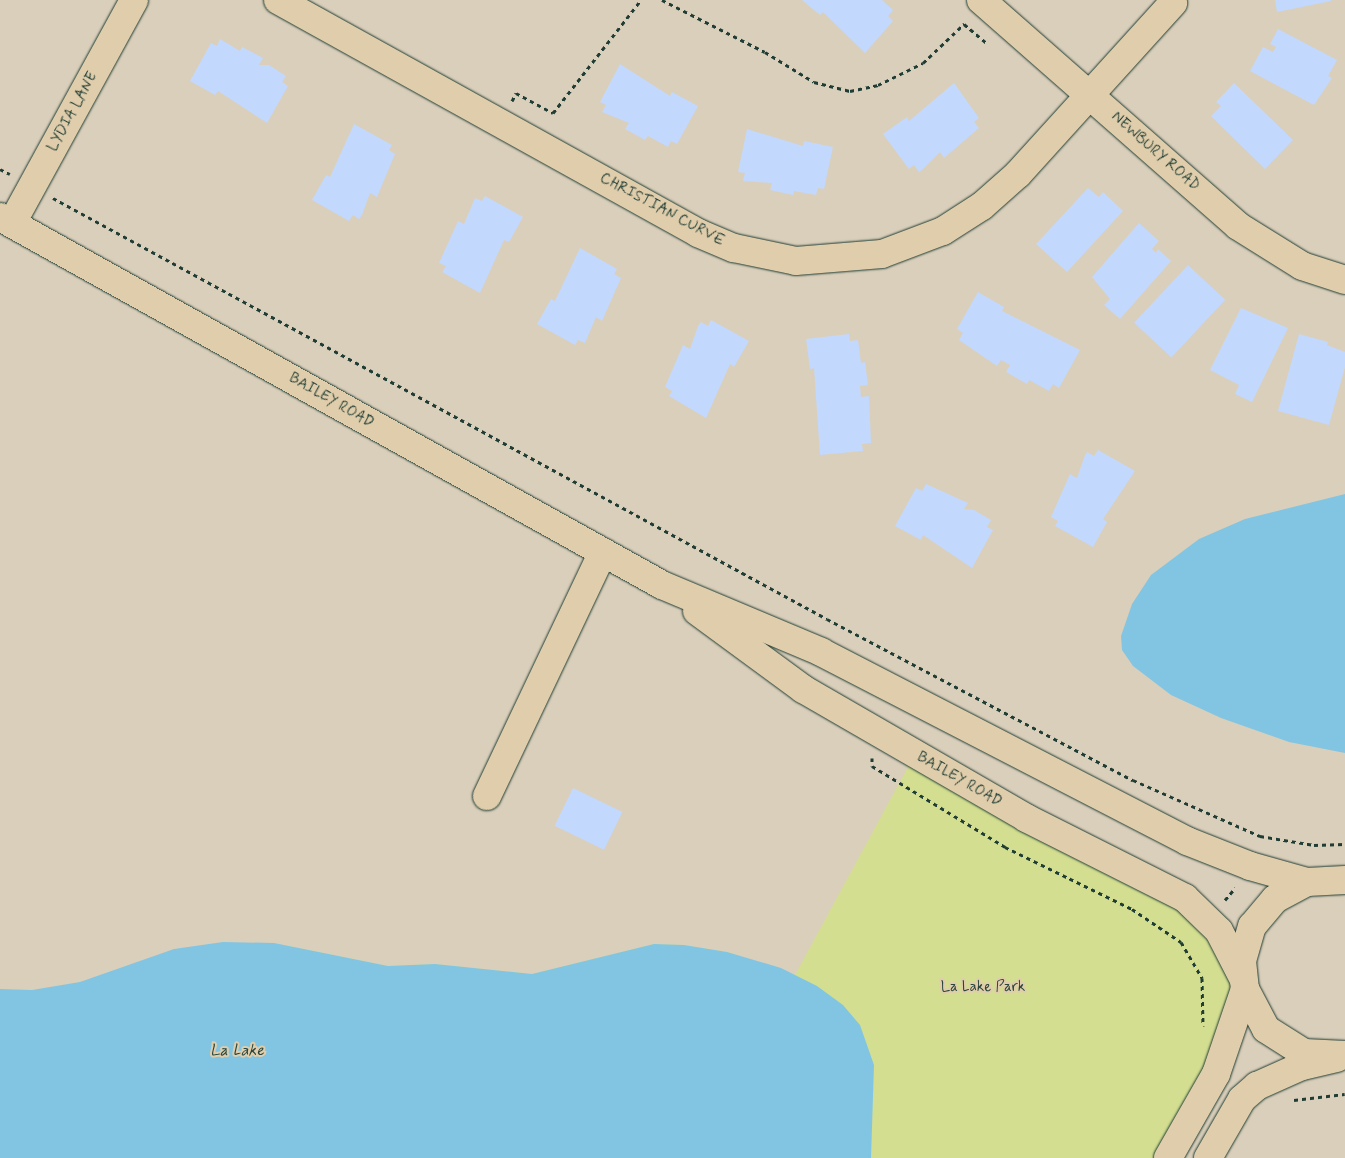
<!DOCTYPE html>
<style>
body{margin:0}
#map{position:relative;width:1345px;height:1158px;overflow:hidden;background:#dacfbb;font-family:Mynerve,sans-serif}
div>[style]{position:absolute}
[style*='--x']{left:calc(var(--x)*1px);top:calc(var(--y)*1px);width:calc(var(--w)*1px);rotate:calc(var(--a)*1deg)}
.green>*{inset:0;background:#d3de91}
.water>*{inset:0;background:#82c5e3}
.building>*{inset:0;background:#c3d8fd;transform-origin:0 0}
.path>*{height:3px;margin-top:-1.5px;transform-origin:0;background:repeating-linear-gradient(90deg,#1f3d34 0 4px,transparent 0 8px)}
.roads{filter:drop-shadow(0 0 1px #1f3d34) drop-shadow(0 0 1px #1f3d34)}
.minor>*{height:28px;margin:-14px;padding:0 14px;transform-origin:14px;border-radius:14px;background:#e0cdab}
.major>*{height:28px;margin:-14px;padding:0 14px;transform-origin:14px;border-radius:14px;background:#e0cdab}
span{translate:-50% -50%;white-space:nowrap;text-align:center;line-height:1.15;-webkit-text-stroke:4px #e0cdab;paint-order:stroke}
.street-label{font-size:15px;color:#1f3d34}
.park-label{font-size:15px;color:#284539}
.water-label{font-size:16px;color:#24443d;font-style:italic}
</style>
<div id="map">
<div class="green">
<div style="clip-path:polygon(915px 754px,1168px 887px,1243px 978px,1168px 1158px,228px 1158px,289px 946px,388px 966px,435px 964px,532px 974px,654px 944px,684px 945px,727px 952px,795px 975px)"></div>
</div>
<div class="water">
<div style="clip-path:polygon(1345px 494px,1345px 753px,1289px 742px,1221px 718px,1171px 695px,1133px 666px,1122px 650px,1121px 636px,1132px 604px,1151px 575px,1199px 539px,1245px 519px)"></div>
<div style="clip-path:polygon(223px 942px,274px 943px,388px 966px,435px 964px,532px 974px,654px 944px,684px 945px,727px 952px,781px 968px,817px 986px,843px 1005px,860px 1025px,874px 1065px,871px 1158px,0 1158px,0 989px,32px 990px,80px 982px,174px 949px)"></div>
</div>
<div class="building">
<div style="clip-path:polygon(802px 0,882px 0,893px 10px,888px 16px,893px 21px,865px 53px,823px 12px,820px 15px)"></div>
<div style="clip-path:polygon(1275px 0,1331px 0,1331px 1px,1277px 12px)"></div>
<div style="clip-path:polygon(1278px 29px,1337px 60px,1328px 76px,1332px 78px,1314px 105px,1250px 71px,1263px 47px,1273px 52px,1276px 47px,1270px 44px)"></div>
<div style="clip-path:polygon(220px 39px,240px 51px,242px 47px,263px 58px,259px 65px,269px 65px,286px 76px,282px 82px,288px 86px,267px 123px,218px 91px,215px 95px,190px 81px,211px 43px,217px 46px)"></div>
<div style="clip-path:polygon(620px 64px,670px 96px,672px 92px,698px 106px,677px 144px,671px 141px,668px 147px,648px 136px,645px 140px,625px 129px,629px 123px,602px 112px,606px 105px,600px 102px)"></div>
<div style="clip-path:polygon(954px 83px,979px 118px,974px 122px,979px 128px,944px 158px,940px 152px,923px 169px,919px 172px,914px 165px,909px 169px,883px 134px,907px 117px,909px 121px)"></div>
<div style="clip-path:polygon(1234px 83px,1293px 140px,1265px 169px,1211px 116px,1221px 106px,1216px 102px)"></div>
<div style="clip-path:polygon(354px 124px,392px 145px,389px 150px,395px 154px,377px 197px,370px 193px,362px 215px,359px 219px,353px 215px,349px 221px,312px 200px,326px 175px,330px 177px)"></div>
<div style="clip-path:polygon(747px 129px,803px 146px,804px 141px,833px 147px,824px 189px,818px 188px,816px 195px,794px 191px,793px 195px,770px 190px,772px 183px,743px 181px,745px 173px,738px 172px)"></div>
<div style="clip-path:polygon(1088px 188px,1099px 197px,1103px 192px,1123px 211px,1067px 272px,1036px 244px)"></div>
<div style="clip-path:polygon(485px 196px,523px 217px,509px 242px,504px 240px,480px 293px,442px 272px,446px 266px,439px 263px,458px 221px,464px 224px,475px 198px,482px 201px)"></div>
<div style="clip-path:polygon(1139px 223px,1159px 241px,1152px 249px,1156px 253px,1158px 249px,1171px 261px,1120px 319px,1104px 305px,1110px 299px,1092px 277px)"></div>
<div style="clip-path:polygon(580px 248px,617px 269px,614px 274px,621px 278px,602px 321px,596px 317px,585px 343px,578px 340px,575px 345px,537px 324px,551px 299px,555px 301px)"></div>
<div style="left:1188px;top:265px;width:51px;height:79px;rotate:43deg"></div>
<div style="clip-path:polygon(978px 292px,1004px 307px,1002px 311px,1080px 350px,1059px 388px,1053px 384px,1049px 391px,1029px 380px,1027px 384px,1006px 372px,1010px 365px,1001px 360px,997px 366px,959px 340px,963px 333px,957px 329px)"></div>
<div style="clip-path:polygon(1241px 308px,1288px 328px,1252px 402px,1235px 394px,1239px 385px,1210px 370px)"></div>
<div style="clip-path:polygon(711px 320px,749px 341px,734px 367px,730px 364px,706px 418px,669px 396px,672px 391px,665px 387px,683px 345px,690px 349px,698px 326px,701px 322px,708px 326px)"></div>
<div style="clip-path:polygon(849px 334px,850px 341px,858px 340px,861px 363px,865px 362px,868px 385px,860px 386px,861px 397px,869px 396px,871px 443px,862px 444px,863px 451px,820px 455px,814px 368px,810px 369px,806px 339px)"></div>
<div style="clip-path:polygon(1299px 334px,1328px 342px,1327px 345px,1345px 352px,1345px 367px,1329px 425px,1278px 411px)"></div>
<div style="clip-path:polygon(1098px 450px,1135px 471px,1103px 519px,1107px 522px,1093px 547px,1055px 526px,1058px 521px,1051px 517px,1070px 474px,1077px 478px,1085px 455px,1087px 452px,1094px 456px)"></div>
<div style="clip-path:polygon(926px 484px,968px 503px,964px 509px,974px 510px,991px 520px,987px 527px,993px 530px,972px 568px,923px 535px,921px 540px,895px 526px,916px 488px,922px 491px)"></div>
<div style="left:573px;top:788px;width:55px;height:42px;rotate:26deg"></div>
</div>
<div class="path">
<div style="--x:662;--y:0;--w:115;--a:26.8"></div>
<div style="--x:765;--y:52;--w:57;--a:31.5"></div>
<div style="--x:814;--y:82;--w:37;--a:14"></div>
<div style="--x:850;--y:91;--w:29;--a:-12"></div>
<div style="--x:878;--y:85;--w:50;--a:-26.1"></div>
<div style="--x:923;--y:63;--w:57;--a:-43.6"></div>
<div style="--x:964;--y:24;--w:30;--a:40"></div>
<div style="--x:512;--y:101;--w:9;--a:-63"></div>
<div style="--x:516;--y:93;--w:42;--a:28.4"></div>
<div style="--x:553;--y:113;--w:143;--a:-52.1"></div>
<div style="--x:0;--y:169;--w:11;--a:27"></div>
<div style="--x:53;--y:198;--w:881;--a:28.54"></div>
<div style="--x:827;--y:619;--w:346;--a:27.8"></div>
<div style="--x:1133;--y:780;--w:139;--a:23.8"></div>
<div style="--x:1260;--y:836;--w:55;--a:9.5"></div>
<div style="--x:1314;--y:845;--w:31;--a:-2"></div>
<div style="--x:872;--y:758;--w:8;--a:90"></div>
<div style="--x:872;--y:766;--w:156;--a:31.3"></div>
<div style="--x:1005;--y:847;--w:141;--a:26"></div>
<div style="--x:1132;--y:909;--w:59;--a:34"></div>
<div style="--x:1181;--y:942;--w:42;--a:59.7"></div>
<div style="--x:1202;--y:978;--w:48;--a:88.8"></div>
<div style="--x:1225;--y:900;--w:16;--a:-50"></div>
<div style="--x:1294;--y:1100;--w:51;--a:-6.7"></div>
</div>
<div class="roads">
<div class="minor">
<div style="--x:278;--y:0;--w:480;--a:29"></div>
<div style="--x:698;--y:233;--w:39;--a:23"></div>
<div style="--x:734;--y:248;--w:63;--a:11.8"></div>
<div style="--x:796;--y:261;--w:86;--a:-4.7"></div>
<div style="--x:882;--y:254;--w:65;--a:-20.7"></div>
<div style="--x:943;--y:231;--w:46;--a:-32.7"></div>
<div style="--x:982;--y:206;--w:48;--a:-41.6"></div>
<div style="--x:1018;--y:174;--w:231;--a:-47.8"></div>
<div style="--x:981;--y:0;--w:342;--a:41.3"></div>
<div style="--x:1238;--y:226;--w:75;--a:32"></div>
<div style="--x:1302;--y:266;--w:45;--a:18"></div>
<div style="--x:12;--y:223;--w:254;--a:-61.3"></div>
<div style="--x:487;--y:796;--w:270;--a:-64.6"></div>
<div style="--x:1168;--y:1158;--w:97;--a:-60.3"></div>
<div style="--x:1216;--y:1074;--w:90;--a:-71.2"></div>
<div style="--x:1208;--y:1158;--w:68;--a:-60"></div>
<div style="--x:1242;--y:1099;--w:20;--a:-41"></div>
<div style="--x:1257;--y:1086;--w:49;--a:-24"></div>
<div style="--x:1302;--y:1066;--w:36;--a:-13"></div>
</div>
<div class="major">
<div style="--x:0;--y:217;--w:757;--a:29.07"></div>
<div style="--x:662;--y:585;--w:173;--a:22.8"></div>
<div style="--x:821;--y:652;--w:412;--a:27.3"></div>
<div style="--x:1187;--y:841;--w:68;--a:21.6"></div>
<div style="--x:1250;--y:866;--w:59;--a:15.7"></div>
<div style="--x:697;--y:611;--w:132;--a:36.3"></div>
<div style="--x:803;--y:689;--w:258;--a:30"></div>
<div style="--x:1026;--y:818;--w:178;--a:26.7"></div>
<div style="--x:1185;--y:898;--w:47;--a:44.1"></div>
<div style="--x:1219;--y:931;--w:53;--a:62.9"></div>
<div style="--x:1345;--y:880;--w:38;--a:177"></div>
<div style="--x:1307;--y:882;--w:36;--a:152"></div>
<div style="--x:1275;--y:899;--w:35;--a:130"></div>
<div style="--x:1252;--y:926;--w:36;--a:106"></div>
<div style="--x:1242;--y:961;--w:28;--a:84"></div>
<div style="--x:1245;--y:989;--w:45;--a:62.3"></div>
<div style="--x:1266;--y:1029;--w:45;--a:32.3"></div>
<div style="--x:1304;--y:1053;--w:41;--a:2.8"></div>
</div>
</div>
<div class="street-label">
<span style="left:73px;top:112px;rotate:-61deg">LYDIA LANE</span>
<span style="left:1155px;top:152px;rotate:41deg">NEWBURY ROAD</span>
<span style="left:662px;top:210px;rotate:28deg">CHRISTIAN CURVE</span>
<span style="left:331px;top:401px;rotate:30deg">BAILEY ROAD</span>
<span style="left:959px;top:780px;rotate:30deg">BAILEY ROAD</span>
</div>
<div class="park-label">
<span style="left:983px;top:988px">La Lake Park</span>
</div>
<div class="water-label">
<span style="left:237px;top:1051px">La Lake</span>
</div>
</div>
